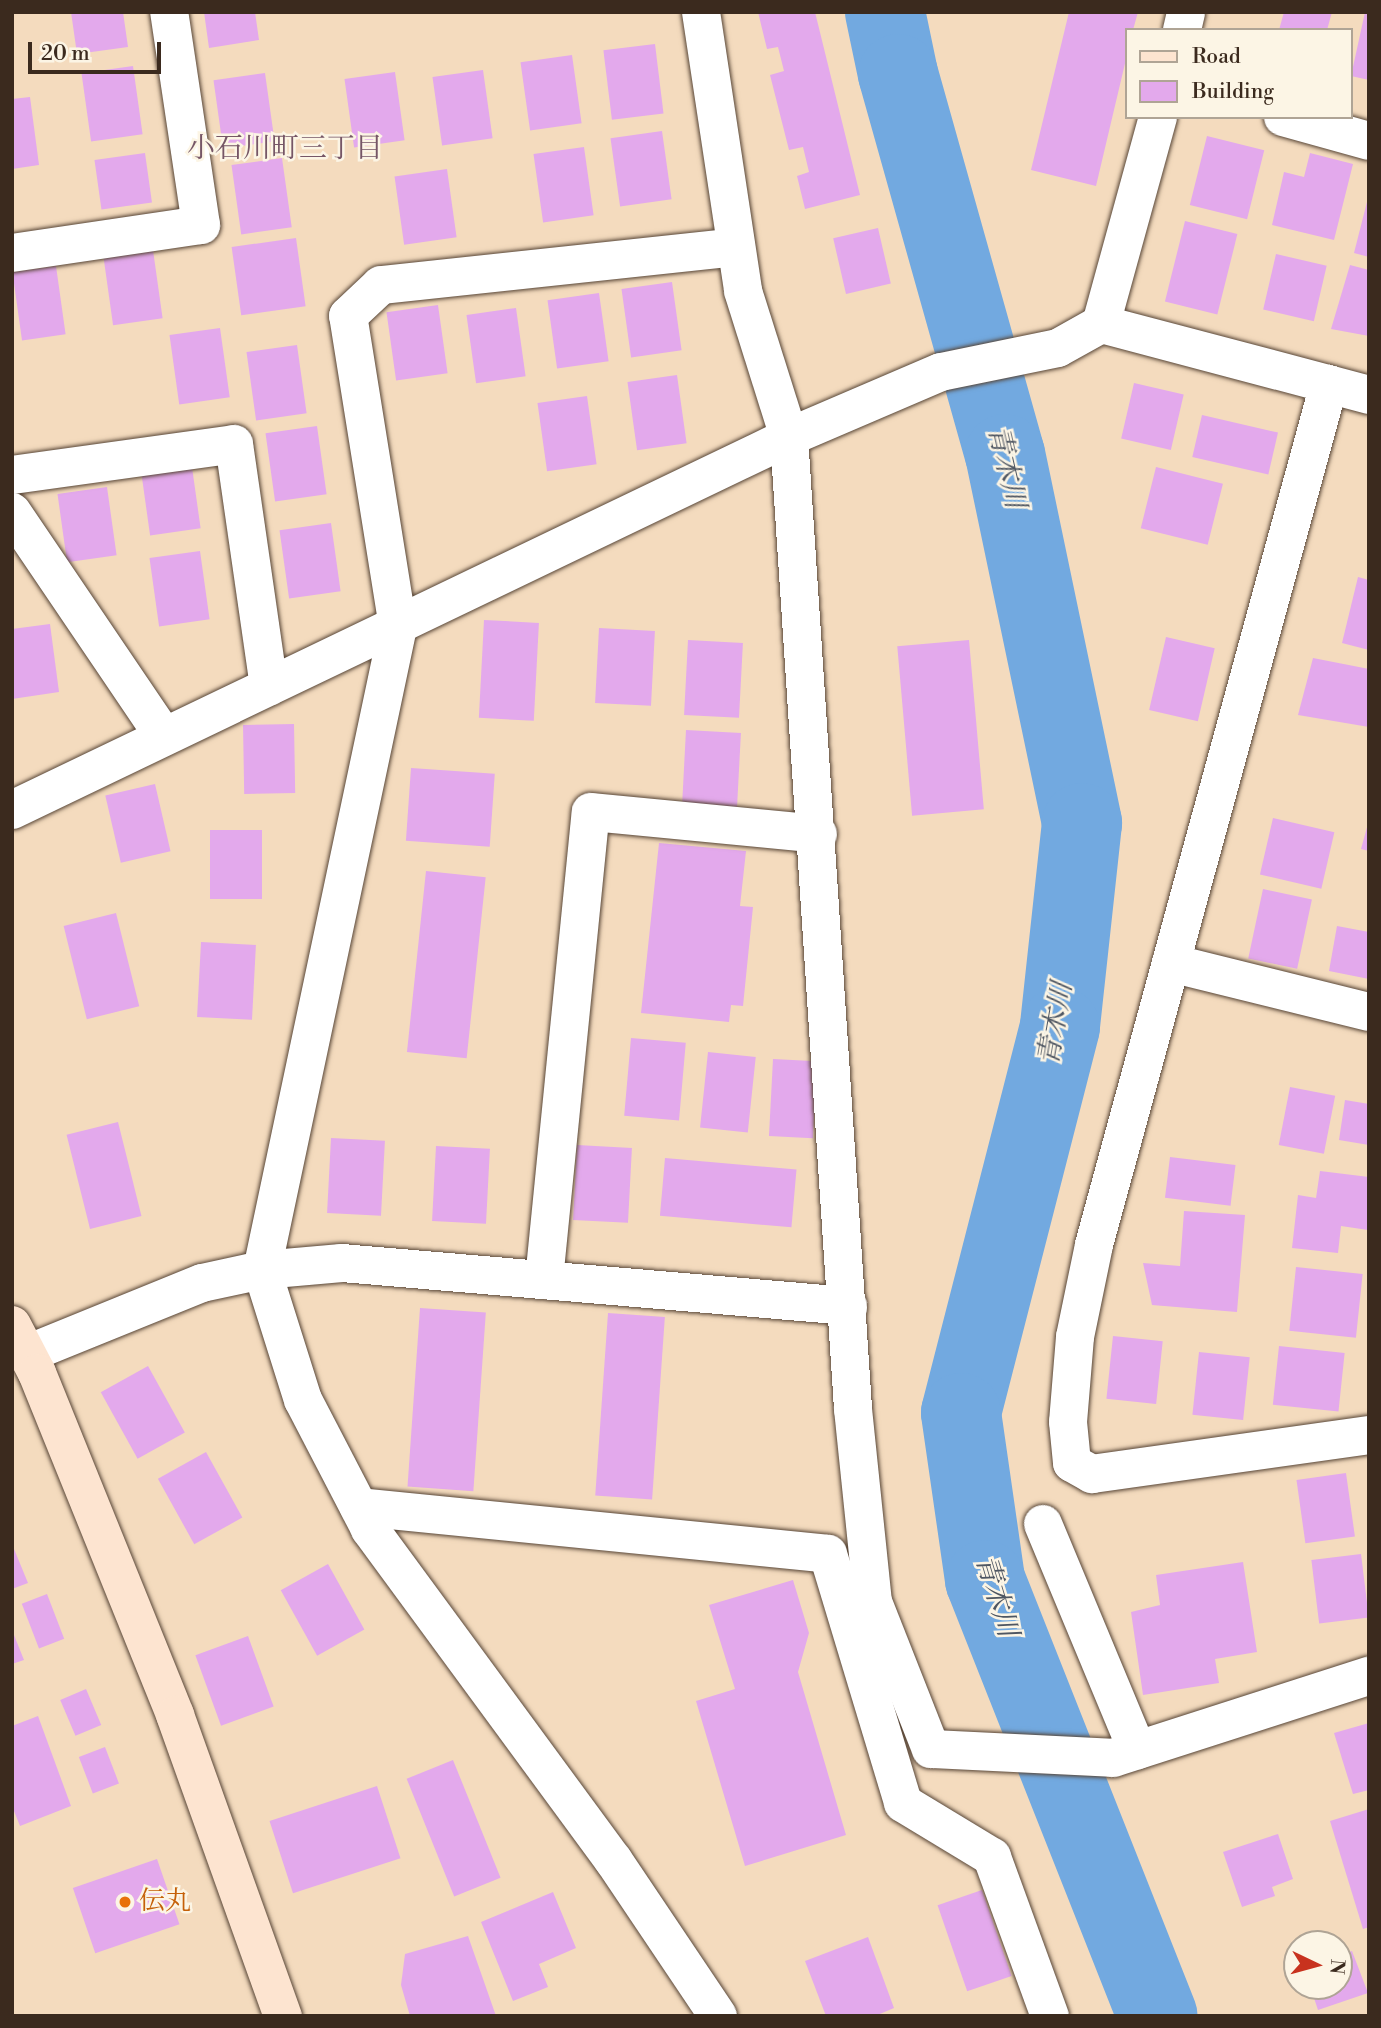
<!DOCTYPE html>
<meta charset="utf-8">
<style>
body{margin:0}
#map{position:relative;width:1381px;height:2028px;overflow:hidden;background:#f4dbbe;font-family:"Libre Bodoni","Noto Serif JP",serif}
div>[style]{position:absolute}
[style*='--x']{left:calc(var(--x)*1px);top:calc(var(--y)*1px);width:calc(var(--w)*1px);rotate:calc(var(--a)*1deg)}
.river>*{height:80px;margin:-40px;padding:0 40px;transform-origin:40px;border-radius:40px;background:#72a9e0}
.building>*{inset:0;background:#e3a9ec;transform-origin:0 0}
.roads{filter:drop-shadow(0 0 2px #574536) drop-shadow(0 0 2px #574536)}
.street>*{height:38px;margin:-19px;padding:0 19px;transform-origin:19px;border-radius:19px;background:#fff}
.secondary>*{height:38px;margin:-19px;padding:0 19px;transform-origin:19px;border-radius:19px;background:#fde4d0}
.dots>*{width:19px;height:19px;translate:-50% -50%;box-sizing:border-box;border:4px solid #fcf5e5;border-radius:50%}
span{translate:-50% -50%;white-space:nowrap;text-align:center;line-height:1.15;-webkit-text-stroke:5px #fcf5e5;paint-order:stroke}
.food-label{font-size:26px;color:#c56008}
.left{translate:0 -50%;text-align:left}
.neighbourhood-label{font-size:28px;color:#765666}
.water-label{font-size:28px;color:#4e5662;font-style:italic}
.frame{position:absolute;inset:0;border:14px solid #3b2a1e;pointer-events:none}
.legend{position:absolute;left:1125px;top:28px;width:228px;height:91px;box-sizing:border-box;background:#fcf5e5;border:2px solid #afa495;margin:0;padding:9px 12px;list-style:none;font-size:21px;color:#3b2a1e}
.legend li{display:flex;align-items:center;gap:14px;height:35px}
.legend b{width:35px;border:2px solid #afa495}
.north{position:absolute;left:1283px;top:1930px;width:70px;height:70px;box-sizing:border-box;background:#fcf5e5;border:2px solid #afa495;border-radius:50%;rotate:95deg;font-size:19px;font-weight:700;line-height:28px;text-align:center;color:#3b2a1e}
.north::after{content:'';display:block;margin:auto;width:24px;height:32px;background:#c8321e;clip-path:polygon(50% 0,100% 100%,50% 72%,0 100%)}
.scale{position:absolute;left:28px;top:42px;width:133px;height:32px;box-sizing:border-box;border:4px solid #3b2a1e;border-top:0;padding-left:9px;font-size:21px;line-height:24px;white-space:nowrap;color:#3b2a1e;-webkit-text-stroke:5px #fcf5e5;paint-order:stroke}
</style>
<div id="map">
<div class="river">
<div style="--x:885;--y:12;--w:63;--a:78.2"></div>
<div style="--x:898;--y:74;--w:395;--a:74.3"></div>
<div style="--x:1005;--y:454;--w:377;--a:78.2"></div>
<div style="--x:1082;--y:823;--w:205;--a:96.2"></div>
<div style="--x:1060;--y:1027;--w:398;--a:104.4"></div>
<div style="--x:961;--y:1413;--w:169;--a:81.8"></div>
<div style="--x:985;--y:1580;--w:469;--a:68.4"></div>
</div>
<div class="building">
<div style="clip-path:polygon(71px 12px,123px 12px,128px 47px,77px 54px)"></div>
<div style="clip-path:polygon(204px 12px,255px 12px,259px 40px,209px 48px)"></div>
<div style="clip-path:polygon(758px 12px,815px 12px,860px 195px,805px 209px,797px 176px,809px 172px,803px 147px,789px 150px,770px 75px,784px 71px,778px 47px,767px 49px)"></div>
<div style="clip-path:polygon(1069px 12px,1138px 12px,1133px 30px,1127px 30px,1127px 55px,1096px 186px,1031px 170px)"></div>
<div style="clip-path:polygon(1284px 12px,1332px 12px,1327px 30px,1279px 30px)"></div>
<div style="clip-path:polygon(1365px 12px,1369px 12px,1369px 80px,1351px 76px)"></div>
<div style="left:655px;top:44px;width:70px;height:52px;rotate:83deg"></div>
<div style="left:572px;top:55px;width:69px;height:52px;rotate:82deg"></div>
<div style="left:133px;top:66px;width:69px;height:52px;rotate:82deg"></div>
<div style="left:483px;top:70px;width:69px;height:51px;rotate:82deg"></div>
<div style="left:395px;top:72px;width:69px;height:51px;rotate:82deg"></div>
<div style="left:265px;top:73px;width:69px;height:52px;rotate:82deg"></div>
<div style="clip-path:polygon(30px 97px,39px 165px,12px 169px,12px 99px)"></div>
<div style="left:662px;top:131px;width:69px;height:52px;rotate:82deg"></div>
<div style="left:1207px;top:136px;width:59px;height:71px;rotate:14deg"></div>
<div style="left:584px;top:147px;width:69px;height:51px;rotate:82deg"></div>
<div style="left:145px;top:153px;width:50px;height:51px;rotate:82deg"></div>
<div style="clip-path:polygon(1310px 153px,1353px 164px,1334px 240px,1272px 225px,1284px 172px,1304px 177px)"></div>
<div style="left:282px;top:158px;width:70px;height:51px;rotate:82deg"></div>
<div style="left:447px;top:169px;width:69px;height:53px;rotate:82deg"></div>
<div style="clip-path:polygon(1369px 194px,1369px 257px,1354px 253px)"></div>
<div style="left:1185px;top:221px;width:54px;height:83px;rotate:14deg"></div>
<div style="left:878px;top:228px;width:57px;height:46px;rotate:77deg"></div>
<div style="left:296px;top:238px;width:69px;height:65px;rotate:82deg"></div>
<div style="left:153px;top:250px;width:69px;height:50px;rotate:82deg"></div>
<div style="left:1276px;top:254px;width:52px;height:57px;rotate:13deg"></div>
<div style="clip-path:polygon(1350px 265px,1369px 270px,1369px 336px,1331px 329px)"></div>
<div style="left:56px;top:266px;width:69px;height:44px;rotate:82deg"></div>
<div style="left:672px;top:282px;width:69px;height:51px;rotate:82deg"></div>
<div style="left:599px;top:293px;width:69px;height:52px;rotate:82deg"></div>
<div style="left:438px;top:305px;width:69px;height:52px;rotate:82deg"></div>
<div style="left:516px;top:308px;width:69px;height:50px;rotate:82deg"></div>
<div style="left:220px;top:328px;width:70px;height:51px;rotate:82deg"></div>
<div style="left:297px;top:345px;width:69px;height:51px;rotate:82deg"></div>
<div style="left:677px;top:375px;width:69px;height:50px;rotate:82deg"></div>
<div style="left:1134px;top:383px;width:51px;height:57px;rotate:13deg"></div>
<div style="left:587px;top:396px;width:69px;height:50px;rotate:82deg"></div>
<div style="left:1202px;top:415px;width:78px;height:43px;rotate:13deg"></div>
<div style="left:317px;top:426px;width:69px;height:52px;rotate:82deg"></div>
<div style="left:191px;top:460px;width:69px;height:51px;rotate:82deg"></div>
<div style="left:1156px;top:467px;width:69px;height:63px;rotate:14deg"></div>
<div style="left:107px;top:487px;width:69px;height:50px;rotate:82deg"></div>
<div style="left:331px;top:523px;width:69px;height:52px;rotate:82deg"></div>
<div style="left:200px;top:551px;width:69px;height:51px;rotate:82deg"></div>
<div style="clip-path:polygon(1358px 577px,1369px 580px,1369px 650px,1342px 643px)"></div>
<div style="left:484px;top:620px;width:55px;height:98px;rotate:3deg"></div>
<div style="clip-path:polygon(50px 624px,59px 692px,12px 699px,12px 629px)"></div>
<div style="left:599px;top:628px;width:56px;height:75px;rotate:3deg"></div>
<div style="left:1166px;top:637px;width:50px;height:75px;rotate:13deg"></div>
<div style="left:688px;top:640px;width:55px;height:75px;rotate:3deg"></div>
<div style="left:969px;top:640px;width:170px;height:72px;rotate:85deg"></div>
<div style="clip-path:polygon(1313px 658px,1369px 669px,1369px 727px,1298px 715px)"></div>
<div style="left:294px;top:724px;width:69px;height:51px;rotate:89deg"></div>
<div style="left:686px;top:730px;width:55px;height:75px;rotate:3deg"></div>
<div style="left:411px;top:768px;width:84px;height:73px;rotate:4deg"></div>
<div style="left:155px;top:784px;width:69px;height:51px;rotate:77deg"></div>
<div style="left:1273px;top:818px;width:63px;height:58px;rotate:13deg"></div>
<div style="clip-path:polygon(1369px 820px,1369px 851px,1361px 849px)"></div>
<div style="left:210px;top:830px;width:52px;height:69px"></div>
<div style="clip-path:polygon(659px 843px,746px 851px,740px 906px,753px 907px,743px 1006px,731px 1005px,729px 1022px,641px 1013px)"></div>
<div style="left:426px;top:871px;width:60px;height:182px;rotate:6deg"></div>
<div style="left:1263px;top:889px;width:50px;height:71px;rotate:12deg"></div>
<div style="left:116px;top:913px;width:96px;height:54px;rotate:76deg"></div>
<div style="clip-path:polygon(1337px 926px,1369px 932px,1369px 979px,1329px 971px)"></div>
<div style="left:201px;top:942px;width:55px;height:75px;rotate:3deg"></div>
<div style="left:631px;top:1038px;width:55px;height:78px;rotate:5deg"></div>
<div style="left:708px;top:1052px;width:48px;height:76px;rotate:6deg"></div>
<div style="left:773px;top:1059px;width:44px;height:77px;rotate:3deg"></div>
<div style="left:1290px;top:1087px;width:46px;height:59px;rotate:11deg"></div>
<div style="clip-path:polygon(1345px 1100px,1369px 1104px,1369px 1145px,1339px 1140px)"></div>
<div style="left:118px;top:1122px;width:97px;height:53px;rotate:76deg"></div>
<div style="left:331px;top:1138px;width:54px;height:75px;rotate:3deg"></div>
<div style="left:577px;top:1145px;width:55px;height:75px;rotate:3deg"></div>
<div style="left:436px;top:1146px;width:54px;height:75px;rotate:3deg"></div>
<div style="left:1170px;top:1157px;width:66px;height:41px;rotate:7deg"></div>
<div style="left:665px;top:1158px;width:132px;height:58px;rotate:5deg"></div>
<div style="clip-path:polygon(1320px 1171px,1369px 1177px,1368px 1230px,1341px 1226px,1338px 1253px,1292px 1248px,1298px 1195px,1316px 1198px)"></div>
<div style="clip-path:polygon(1184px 1211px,1245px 1215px,1237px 1312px,1152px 1305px,1143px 1263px,1180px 1266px)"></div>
<div style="left:1296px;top:1267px;width:67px;height:64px;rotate:6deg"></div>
<div style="left:420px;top:1308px;width:66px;height:179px;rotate:4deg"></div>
<div style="left:608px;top:1313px;width:57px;height:183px;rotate:4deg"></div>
<div style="left:1113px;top:1336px;width:50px;height:63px;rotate:6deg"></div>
<div style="left:1279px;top:1346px;width:66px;height:59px;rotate:6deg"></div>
<div style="left:1199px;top:1352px;width:51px;height:63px;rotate:6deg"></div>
<div style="left:148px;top:1366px;width:76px;height:54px;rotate:61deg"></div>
<div style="left:206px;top:1452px;width:75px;height:55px;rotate:61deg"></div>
<div style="left:1346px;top:1473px;width:64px;height:50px;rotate:82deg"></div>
<div style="clip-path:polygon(12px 1544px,28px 1583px,12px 1589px)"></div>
<div style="left:1361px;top:1554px;width:64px;height:50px;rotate:83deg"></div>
<div style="clip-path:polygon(1243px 1562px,1257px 1652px,1215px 1659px,1219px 1683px,1143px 1695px,1131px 1612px,1160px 1605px,1156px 1575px)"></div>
<div style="left:328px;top:1564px;width:75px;height:54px;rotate:61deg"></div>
<div style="clip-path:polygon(793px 1580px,809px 1633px,798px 1672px,846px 1835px,745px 1866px,696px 1701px,735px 1689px,709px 1605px)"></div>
<div style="left:47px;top:1594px;width:48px;height:27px;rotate:69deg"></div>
<div style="clip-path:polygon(12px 1630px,24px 1660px,12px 1664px)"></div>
<div style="left:248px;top:1636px;width:75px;height:56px;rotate:70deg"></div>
<div style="left:86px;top:1689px;width:39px;height:28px;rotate:67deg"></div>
<div style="clip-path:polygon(38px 1716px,71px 1806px,20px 1826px,12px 1806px,12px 1726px)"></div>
<div style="clip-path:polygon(1369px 1723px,1369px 1790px,1353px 1794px,1334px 1733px)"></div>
<div style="left:105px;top:1747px;width:39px;height:28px;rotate:69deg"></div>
<div style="left:453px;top:1760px;width:127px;height:50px;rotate:68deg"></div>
<div style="left:377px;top:1786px;width:76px;height:113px;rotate:72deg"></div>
<div style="clip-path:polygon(1369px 1809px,1369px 1927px,1363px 1929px,1330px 1821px)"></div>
<div style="clip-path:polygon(1278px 1834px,1293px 1879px,1272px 1887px,1275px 1896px,1242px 1907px,1223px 1852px)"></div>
<div style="left:157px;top:1859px;width:69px;height:89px;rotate:71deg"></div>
<div style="left:982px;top:1890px;width:91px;height:47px;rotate:71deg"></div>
<div style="clip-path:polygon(553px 1892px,576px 1948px,539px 1964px,548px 1987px,513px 2001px,481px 1922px)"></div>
<div style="clip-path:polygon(468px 1936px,496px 2016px,410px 2016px,401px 1985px,405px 1954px)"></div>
<div style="clip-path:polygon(868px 1937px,894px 2008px,875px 2016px,826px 2016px,805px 1961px)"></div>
<div style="clip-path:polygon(1352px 1951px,1368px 1993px,1318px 2010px,1310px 1986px,1339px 1986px,1339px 1955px)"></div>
</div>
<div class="roads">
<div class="street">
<div style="--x:701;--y:12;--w:282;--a:81.4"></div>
<div style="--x:743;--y:291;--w:153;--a:72.5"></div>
<div style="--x:789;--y:437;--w:974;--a:86.23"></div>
<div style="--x:853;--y:1409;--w:194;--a:84.1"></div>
<div style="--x:873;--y:1602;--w:158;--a:68.5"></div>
<div style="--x:931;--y:1749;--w:182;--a:2.8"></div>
<div style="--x:1113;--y:1758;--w:269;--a:-17.8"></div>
<div style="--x:1182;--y:30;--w:18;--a:-77"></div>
<div style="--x:1283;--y:117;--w:89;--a:15.6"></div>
<div style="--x:12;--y:253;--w:191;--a:-8.4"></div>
<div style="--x:201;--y:225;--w:215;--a:-98.5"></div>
<div style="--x:1101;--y:324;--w:215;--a:-74.6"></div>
<div style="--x:1329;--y:384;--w:892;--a:105.27"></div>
<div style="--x:1094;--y:1245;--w:94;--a:101.7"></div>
<div style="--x:1075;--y:1337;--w:85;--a:94.7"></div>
<div style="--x:1068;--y:1422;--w:41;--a:84.4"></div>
<div style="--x:1072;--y:1463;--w:23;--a:29"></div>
<div style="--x:1092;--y:1474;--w:280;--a:-8"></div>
<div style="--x:12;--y:475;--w:224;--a:-7.9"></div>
<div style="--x:234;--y:444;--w:245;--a:81.8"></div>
<div style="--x:12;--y:512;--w:269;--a:55.9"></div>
<div style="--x:12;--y:810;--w:862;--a:-25.64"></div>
<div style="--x:789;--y:437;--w:165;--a:-23.2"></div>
<div style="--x:941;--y:372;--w:119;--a:-11.6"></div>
<div style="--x:1058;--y:348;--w:49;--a:-29.2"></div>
<div style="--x:1101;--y:324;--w:277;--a:14.8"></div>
<div style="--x:1171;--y:963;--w:204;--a:13.9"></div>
<div style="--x:544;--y:1280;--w:470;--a:-84.3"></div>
<div style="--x:591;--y:812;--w:228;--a:5.5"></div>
<div style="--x:27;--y:1354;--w:189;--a:-22.1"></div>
<div style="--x:202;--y:1283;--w:61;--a:-12.2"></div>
<div style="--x:262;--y:1270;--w:80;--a:-5"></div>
<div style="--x:342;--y:1263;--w:508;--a:4.86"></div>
<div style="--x:359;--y:1507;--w:471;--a:5.7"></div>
<div style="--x:828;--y:1554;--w:260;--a:73.2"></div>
<div style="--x:903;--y:1803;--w:104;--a:31.2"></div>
<div style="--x:992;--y:1857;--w:169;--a:70"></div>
<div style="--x:1043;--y:1524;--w:245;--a:67.4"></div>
<div style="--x:718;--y:2016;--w:188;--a:-123.9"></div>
<div style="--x:613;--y:1860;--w:411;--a:-126.3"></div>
<div style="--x:370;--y:1529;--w:145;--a:-117.4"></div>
<div style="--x:303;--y:1400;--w:136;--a:-107.5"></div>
<div style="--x:262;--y:1270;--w:657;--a:-78.06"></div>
<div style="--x:398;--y:627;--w:315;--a:-99.1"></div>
<div style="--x:348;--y:316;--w:45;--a:-43.2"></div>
<div style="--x:381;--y:285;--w:357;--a:-6.1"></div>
</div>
<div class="secondary">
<div style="--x:12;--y:1325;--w:54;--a:62.5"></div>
<div style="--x:37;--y:1373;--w:369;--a:68"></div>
<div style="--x:175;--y:1715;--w:320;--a:70.3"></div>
</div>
</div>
<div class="dots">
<div style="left:125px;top:1902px;background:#e8710a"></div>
</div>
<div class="food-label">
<span class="left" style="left:139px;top:1902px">伝丸</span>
</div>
<div class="neighbourhood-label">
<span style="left:285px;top:149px">小石川町三丁目</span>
</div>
<div class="water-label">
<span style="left:1006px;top:467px;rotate:77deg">青木川</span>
<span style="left:1056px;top:1024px;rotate:-80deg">青木川</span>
<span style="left:996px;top:1596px;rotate:73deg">青木川</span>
</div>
<div class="frame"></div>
<ul class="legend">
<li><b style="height:9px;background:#fde4d0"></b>Road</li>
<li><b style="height:19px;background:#e3a9ec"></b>Building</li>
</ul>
<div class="north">N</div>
<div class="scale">20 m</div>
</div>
